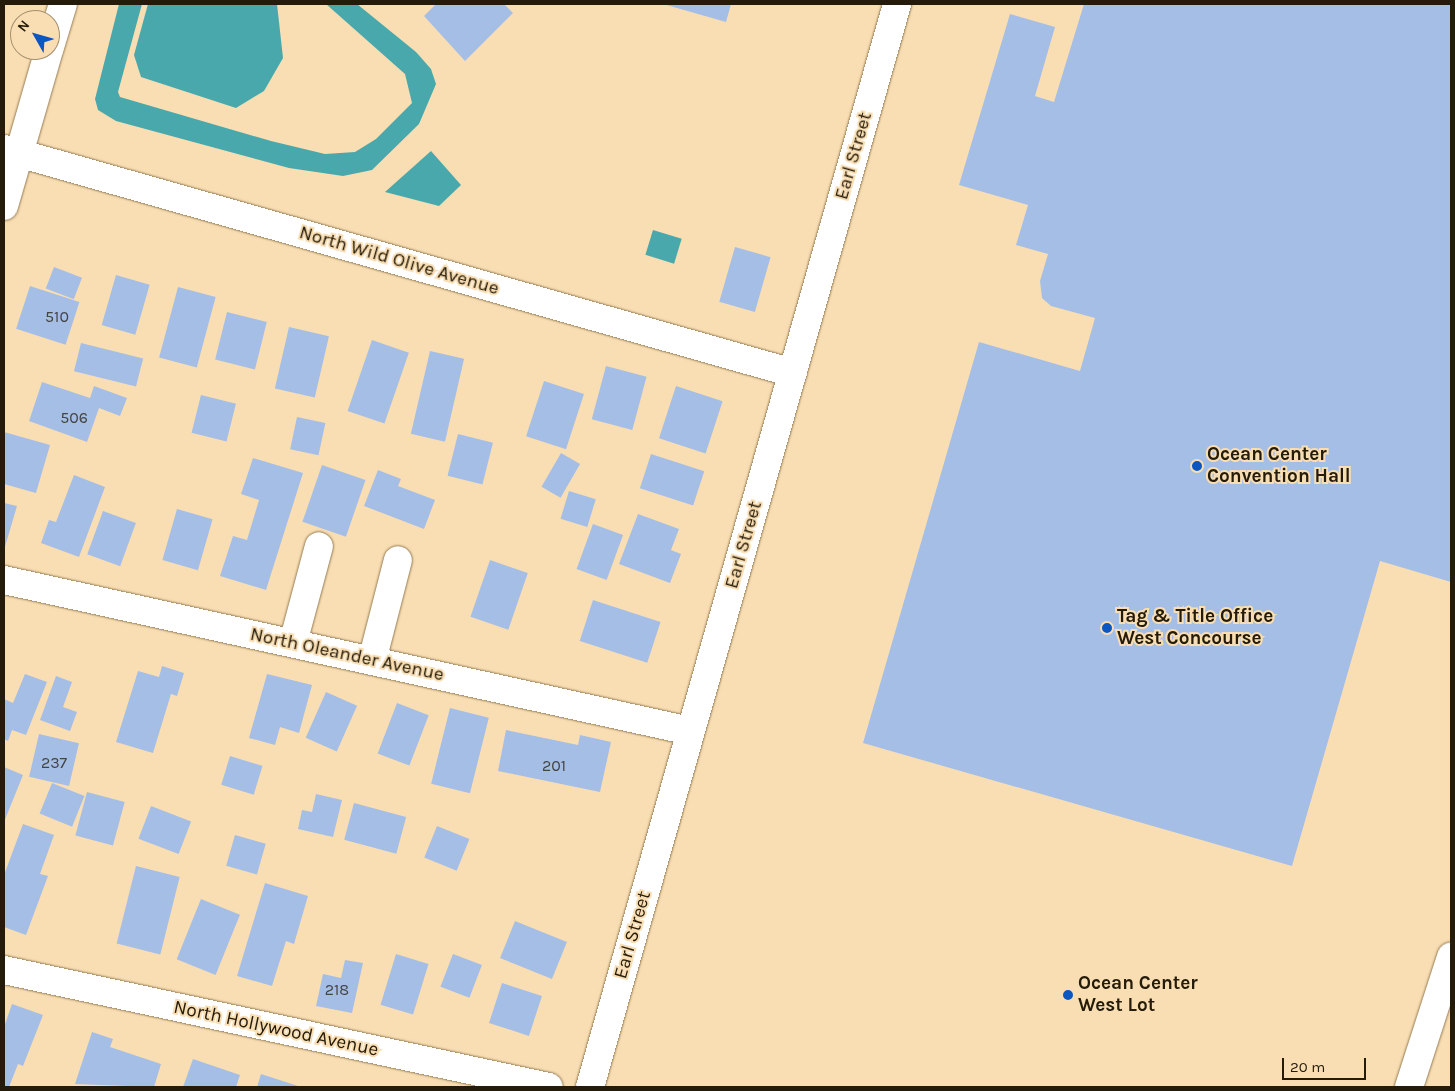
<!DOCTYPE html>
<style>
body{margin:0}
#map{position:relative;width:1455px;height:1091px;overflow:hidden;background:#f9deb3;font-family:Karla,sans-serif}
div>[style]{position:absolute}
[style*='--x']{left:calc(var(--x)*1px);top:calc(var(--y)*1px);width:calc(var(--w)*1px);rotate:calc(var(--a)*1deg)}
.water>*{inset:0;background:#48a8ac;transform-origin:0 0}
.building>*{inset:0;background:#a5bee6;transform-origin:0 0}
.roads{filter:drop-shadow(0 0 1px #957c54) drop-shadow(0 0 1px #957c54)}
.minor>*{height:28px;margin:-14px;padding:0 14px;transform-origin:14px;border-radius:14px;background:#fff}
.dots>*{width:14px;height:14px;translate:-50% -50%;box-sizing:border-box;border:2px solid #f9deb3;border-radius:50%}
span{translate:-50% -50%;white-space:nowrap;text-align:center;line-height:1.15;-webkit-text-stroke:4px #f9deb3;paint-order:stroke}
.number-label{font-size:16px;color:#444441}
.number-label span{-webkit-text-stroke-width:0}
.street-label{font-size:19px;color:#241b0a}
.poi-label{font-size:19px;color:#241b0a;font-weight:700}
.left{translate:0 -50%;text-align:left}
.frame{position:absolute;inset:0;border:5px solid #241b0a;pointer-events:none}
.north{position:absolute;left:10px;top:10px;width:50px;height:50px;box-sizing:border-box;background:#f9deb3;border:1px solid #a4906f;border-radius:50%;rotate:308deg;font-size:14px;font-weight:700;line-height:20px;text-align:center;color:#241b0a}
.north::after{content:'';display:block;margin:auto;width:18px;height:22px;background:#0b56c0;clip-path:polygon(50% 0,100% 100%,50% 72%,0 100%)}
.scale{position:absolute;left:1282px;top:1058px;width:84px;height:22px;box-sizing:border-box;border:2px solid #241b0a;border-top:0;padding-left:6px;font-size:15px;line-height:18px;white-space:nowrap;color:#241b0a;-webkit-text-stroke:4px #f9deb3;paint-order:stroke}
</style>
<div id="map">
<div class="water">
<div style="clip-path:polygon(119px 4px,142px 4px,118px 92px,120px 97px,271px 141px,325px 154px,355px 152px,376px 139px,412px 103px,405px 74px,326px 4px,357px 4px,416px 52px,431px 69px,436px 84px,419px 124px,372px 170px,343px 176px,289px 168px,116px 121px,98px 110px,95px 99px)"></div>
<div style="clip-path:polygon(148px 4px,277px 4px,283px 58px,264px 91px,236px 108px,141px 77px,134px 55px)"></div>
<div style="clip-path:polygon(431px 151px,461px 185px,439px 206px,385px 192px)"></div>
<div style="left:653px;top:230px;width:30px;height:26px;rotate:17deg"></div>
</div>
<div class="building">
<div style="clip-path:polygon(436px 4px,504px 4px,513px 13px,465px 61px,424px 16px)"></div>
<div style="clip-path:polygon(663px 4px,731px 4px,726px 22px)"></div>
<div style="clip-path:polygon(1084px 4px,1451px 4px,1451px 582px,1380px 561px,1292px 866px,863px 743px,979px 342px,1080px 371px,1095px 318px,1051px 306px,1042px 298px,1040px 281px,1048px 254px,1016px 245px,1028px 205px,959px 185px,1010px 14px,1055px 27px,1035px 96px,1054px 102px)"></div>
<div style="left:735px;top:247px;width:37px;height:57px;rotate:16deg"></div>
<div style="left:54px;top:267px;width:30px;height:23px;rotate:21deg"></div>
<div style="left:116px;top:275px;width:35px;height:52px;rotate:16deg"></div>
<div style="left:30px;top:286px;width:52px;height:45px;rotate:18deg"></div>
<div style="left:178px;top:287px;width:39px;height:73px;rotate:15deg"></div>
<div style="left:227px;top:312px;width:41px;height:49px;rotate:14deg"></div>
<div style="left:289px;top:327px;width:41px;height:63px;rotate:13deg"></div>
<div style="left:372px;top:340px;width:39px;height:75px;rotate:19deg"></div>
<div style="left:81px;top:343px;width:64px;height:29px;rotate:14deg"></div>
<div style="left:430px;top:351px;width:35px;height:85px;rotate:13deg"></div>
<div style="left:606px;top:366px;width:42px;height:55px;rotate:15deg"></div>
<div style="left:544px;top:381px;width:42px;height:58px;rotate:18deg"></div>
<div style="clip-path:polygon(42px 382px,90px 398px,94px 386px,127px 398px,120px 416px,99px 408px,87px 442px,29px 421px)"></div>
<div style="left:676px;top:386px;width:49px;height:55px;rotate:18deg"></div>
<div style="left:201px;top:395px;width:36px;height:39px;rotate:14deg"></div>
<div style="left:297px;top:417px;width:29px;height:33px;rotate:12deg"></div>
<div style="clip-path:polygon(4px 432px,50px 445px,36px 493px,4px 484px)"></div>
<div style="left:458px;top:434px;width:36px;height:43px;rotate:14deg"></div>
<div style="left:561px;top:453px;width:22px;height:39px;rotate:30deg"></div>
<div style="left:651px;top:454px;width:56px;height:36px;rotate:18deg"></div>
<div style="clip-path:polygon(253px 458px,303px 473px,266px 590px,220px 576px,233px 536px,247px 540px,259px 500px,241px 494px)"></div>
<div style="left:322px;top:465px;width:46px;height:60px;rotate:19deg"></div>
<div style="clip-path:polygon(378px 470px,401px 479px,398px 486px,435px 500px,424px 529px,364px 506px)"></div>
<div style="clip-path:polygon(74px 475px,105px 487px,79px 557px,41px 543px,49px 520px,56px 522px)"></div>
<div style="left:569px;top:491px;width:28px;height:29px;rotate:17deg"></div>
<div style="clip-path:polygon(4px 503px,17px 506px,4px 550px)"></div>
<div style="left:177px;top:509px;width:37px;height:53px;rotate:16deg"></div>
<div style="left:103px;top:511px;width:35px;height:46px;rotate:20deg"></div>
<div style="clip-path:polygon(638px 514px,679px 529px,671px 550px,681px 554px,670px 583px,619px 564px)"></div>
<div style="left:593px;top:524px;width:32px;height:48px;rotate:20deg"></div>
<div style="left:490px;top:560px;width:40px;height:60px;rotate:19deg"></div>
<div style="left:593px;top:600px;width:71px;height:43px;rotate:18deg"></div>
<div style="clip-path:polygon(162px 666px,184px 673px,177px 696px,171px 694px,153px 753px,116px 742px,138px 671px,159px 677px)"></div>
<div style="clip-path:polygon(25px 674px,47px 682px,26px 735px,12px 730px,8px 741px,4px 739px,4px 699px,13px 703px)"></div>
<div style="clip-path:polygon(267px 674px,312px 685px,299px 733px,280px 727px,275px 745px,249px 738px)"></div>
<div style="clip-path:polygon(56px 676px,72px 682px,63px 707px,77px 712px,70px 731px,40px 720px)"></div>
<div style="left:326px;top:692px;width:34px;height:50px;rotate:24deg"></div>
<div style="left:397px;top:703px;width:34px;height:54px;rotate:21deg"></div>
<div style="left:450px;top:708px;width:40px;height:78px;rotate:14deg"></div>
<div style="clip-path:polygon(506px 730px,578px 745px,580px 735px,611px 742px,600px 792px,498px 771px)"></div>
<div style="left:39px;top:734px;width:41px;height:44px;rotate:13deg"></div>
<div style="left:230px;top:756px;width:34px;height:30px;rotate:17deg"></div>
<div style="clip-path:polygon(4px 767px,23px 775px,4px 822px)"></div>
<div style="left:52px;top:783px;width:35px;height:33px;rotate:22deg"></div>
<div style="left:87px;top:792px;width:39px;height:45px;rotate:15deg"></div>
<div style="clip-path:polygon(316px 794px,342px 800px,333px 837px,298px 829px,302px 810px,312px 812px)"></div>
<div style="left:354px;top:803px;width:54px;height:38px;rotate:15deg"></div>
<div style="left:151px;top:806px;width:43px;height:35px;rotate:21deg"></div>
<div style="clip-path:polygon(23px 824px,54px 835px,40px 874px,48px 876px,26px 935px,4px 927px,4px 875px)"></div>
<div style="left:437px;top:826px;width:35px;height:34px;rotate:22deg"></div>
<div style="left:235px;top:835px;width:32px;height:32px;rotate:16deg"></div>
<div style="left:136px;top:866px;width:45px;height:80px;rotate:14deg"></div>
<div style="clip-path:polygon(265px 883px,308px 896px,294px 944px,286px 941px,272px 986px,237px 976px)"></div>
<div style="left:201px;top:899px;width:42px;height:65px;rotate:22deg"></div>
<div style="left:515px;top:921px;width:56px;height:40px;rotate:22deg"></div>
<div style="left:396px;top:954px;width:34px;height:53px;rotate:17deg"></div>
<div style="left:453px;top:954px;width:31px;height:35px;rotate:21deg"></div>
<div style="clip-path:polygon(345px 960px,363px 963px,352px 1013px,316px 1006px,323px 974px,341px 978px)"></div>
<div style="left:502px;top:983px;width:42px;height:42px;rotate:18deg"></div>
<div style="clip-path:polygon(12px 1004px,43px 1015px,23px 1066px,18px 1064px,9px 1087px,4px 1087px,4px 1027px)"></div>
<div style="clip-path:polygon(92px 1032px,113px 1039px,110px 1047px,161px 1064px,154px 1087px,75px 1084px)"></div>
<div style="clip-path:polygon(193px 1059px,240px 1075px,236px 1087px,183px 1087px)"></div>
<div style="clip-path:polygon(261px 1074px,298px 1086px,297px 1087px,257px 1087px)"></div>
</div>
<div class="roads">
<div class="minor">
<div style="--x:50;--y:47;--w:45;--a:-73.2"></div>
<div style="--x:4;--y:149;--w:820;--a:15.85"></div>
<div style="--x:4;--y:206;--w:162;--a:-73.9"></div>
<div style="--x:4;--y:580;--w:702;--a:12.41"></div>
<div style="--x:293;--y:643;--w:100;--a:-75"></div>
<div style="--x:372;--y:661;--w:104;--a:-75.6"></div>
<div style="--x:4;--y:970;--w:557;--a:12.12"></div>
<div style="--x:590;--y:1087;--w:1126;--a:-74.17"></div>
<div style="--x:1409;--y:1087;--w:137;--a:-72.1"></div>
</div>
</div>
<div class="dots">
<div style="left:1197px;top:466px;background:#0b56c0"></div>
<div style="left:1107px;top:628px;background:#0b56c0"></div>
<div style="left:1068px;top:995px;background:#0b56c0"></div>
</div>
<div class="number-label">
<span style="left:57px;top:317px">510</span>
<span style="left:74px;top:418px">506</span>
<span style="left:54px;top:763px">237</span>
<span style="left:554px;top:766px">201</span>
<span style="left:337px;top:990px">218</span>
</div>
<div class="street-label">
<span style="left:854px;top:156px;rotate:-74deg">Earl Street</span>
<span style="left:399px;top:261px;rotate:16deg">North Wild Olive Avenue</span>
<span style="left:744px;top:545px;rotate:-74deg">Earl Street</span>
<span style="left:347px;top:655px;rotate:12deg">North Oleander Avenue</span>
<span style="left:633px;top:935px;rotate:-74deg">Earl Street</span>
<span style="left:276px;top:1029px;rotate:12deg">North Hollywood Avenue</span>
</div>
<div class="poi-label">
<span class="left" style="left:1207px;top:466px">Ocean Center<br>Convention Hall</span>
<span class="left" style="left:1117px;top:628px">Tag &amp; Title Office<br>West Concourse</span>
<span class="left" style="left:1078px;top:995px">Ocean Center<br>West Lot</span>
</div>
<div class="frame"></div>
<div class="north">N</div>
<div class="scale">20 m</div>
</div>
